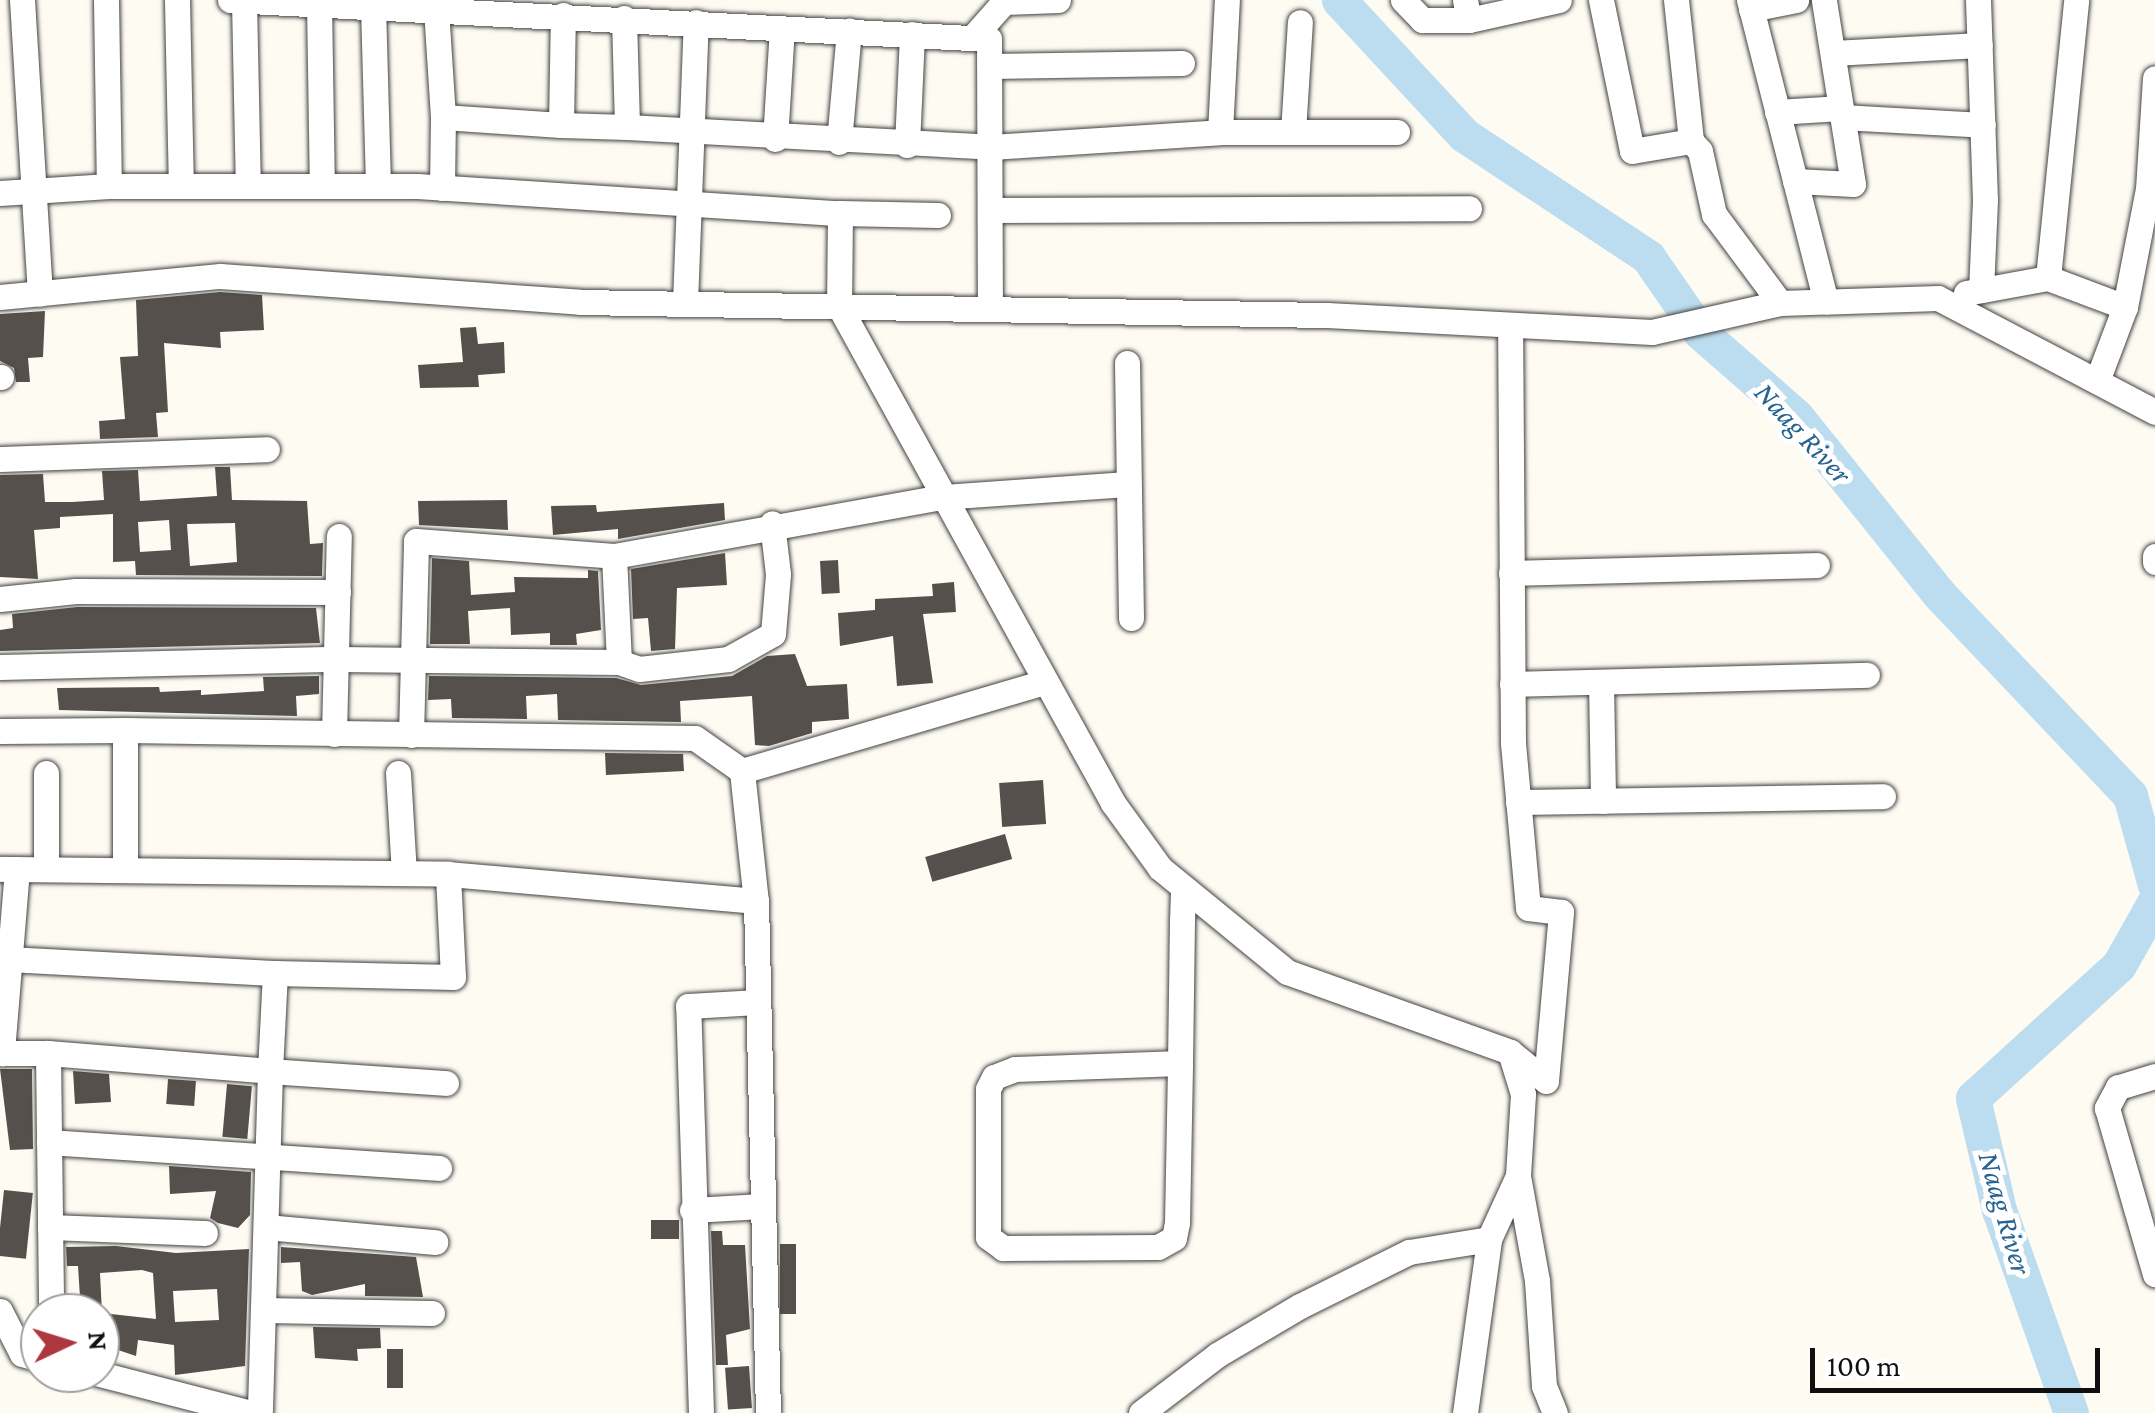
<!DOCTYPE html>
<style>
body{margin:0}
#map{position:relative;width:2155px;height:1413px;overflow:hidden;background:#fdfbf2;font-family:"Crimson Pro",serif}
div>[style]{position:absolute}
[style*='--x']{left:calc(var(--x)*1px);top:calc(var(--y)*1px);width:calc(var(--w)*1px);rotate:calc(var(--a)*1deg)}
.river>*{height:35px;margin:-17.5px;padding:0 17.5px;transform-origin:17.5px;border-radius:17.5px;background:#bcdcef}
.building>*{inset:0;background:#56504c;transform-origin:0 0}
.roads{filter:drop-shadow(0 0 2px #424242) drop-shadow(0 0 2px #424242)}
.minor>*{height:25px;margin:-12.5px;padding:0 12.5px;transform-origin:12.5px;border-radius:12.5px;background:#fff}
span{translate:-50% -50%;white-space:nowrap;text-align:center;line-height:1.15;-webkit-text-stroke:10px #fff;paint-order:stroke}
.water-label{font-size:30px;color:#276491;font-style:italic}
.north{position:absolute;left:20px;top:1293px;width:100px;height:100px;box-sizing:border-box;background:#fff;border:2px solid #9f9f9f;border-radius:50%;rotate:86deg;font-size:28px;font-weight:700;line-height:40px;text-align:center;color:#0f0f0f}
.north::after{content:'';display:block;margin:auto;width:35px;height:45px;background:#ad383e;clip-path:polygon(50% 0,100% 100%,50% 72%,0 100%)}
.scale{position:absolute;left:1810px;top:1348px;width:290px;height:45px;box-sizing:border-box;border:5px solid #0f0f0f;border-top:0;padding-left:12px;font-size:30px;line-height:35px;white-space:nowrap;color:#0f0f0f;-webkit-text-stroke:8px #fff;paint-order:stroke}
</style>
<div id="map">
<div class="river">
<div style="--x:1339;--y:0;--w:184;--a:47.2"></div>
<div style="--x:1464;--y:135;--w:221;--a:33.5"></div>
<div style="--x:1648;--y:257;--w:91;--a:55.3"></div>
<div style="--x:1700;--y:332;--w:128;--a:41.2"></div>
<div style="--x:1796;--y:416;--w:228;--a:51.2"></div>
<div style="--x:1939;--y:594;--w:277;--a:46.5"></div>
<div style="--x:2130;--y:795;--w:93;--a:74.5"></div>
<div style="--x:2071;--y:1413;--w:215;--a:-109.5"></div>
<div style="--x:1999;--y:1210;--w:115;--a:-103.1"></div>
<div style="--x:1973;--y:1098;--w:197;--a:-42.3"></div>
<div style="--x:2119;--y:965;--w:73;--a:-60.6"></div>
</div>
<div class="building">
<div style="clip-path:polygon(220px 292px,262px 295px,264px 330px,220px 332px,221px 348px,164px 343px,168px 412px,156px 413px,158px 437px,100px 439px,99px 421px,125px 419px,120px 357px,138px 356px,136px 300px)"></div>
<div style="clip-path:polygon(45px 311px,43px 357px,28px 358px,30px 382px,16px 382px,14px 368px,0 361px,0 314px)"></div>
<div style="clip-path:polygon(476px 327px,478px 344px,504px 342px,505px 373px,478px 375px,479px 387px,420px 388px,418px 365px,463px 362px,460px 328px)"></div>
<div style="clip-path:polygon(evenodd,215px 467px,230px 467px,232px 500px,307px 501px,310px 544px,323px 543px,322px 576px,136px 575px,135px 561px,113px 562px,113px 514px,60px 517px,60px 528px,34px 530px,38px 579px,0 577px,0 475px,43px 474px,45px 502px,72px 502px,104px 500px,102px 471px,138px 470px,140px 501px,217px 496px,215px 467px,169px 520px,171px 550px,140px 552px,138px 522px,169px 520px,215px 467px,235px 523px,237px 562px,190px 566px,187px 524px,235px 523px)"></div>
<div style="clip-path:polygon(507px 500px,508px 530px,419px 525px,418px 501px)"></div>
<div style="clip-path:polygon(724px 503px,725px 520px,618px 539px,618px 529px,553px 535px,551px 506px,596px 505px,597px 512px)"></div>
<div style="clip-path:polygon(725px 553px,727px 585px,677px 588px,675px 649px,651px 651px,648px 618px,633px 619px,631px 569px)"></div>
<div style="clip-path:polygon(432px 558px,469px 561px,471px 595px,515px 592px,514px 577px,588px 578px,588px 570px,598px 571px,601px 630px,576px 634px,577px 645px,550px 645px,550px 633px,511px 635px,510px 608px,468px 611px,470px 644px,430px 644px)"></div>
<div style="left:838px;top:560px;width:33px;height:18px;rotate:87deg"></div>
<div style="clip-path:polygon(954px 582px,956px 612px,923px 614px,933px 683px,897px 686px,893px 636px,840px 646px,838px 613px,875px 610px,875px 599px,933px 596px,932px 584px)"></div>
<div style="clip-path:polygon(77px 607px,316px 608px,320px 643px,0 651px,0 630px,13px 628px,12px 614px)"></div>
<div style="clip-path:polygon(795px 654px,807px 686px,847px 684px,849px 719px,812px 722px,812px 733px,769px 746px,755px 745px,752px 696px,680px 701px,681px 722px,558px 720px,557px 694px,526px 696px,527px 719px,452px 718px,451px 699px,428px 700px,429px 676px,616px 678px,641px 685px,732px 676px,767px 656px)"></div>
<div style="clip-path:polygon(319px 676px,319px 694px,296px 696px,297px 716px,59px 710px,57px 688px,159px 687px,160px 692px,201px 690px,201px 695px,264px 691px,263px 677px)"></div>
<div style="clip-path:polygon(605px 753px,683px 754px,684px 771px,606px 775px)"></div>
<div style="left:1043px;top:780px;width:44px;height:44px;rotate:86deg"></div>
<div style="left:1005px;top:834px;width:26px;height:83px;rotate:74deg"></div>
<div style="clip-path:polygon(0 1069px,32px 1069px,33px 1149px,10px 1150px)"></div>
<div style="clip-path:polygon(73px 1071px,109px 1074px,111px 1102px,75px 1104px)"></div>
<div style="left:168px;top:1079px;width:28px;height:25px;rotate:4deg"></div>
<div style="left:227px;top:1084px;width:25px;height:53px;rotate:5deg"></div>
<div style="clip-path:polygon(169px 1166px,251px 1172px,250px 1215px,238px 1228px,218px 1223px,210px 1218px,216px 1191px,170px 1194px)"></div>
<div style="left:4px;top:1190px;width:29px;height:66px;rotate:6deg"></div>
<div style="left:679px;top:1220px;width:19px;height:28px;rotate:90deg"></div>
<div style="clip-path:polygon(711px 1231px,722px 1231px,723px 1245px,745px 1245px,750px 1329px,726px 1335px,728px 1365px,716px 1365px)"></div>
<div style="left:780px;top:1244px;width:16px;height:70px"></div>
<div style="clip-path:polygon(evenodd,116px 1246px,176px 1253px,249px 1249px,245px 1366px,175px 1375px,174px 1345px,138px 1340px,136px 1356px,100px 1344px,100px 1313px,81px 1313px,78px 1266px,67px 1266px,66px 1247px,116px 1246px,142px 1270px,153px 1273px,156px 1319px,102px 1313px,100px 1273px,142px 1270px,116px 1246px,217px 1289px,219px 1320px,175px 1322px,173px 1291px,217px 1289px)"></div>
<div style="clip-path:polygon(281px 1247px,416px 1257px,423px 1297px,365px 1296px,365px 1284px,312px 1295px,302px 1291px,300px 1262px,281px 1263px)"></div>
<div style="clip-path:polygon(313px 1327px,380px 1328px,381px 1348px,357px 1349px,358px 1361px,315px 1358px)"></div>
<div style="left:387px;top:1349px;width:16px;height:39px"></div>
<div style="left:749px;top:1366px;width:42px;height:24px;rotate:86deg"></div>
</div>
<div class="roads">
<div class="minor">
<div style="--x:22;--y:0;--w:294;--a:86.5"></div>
<div style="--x:106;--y:0;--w:186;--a:89.1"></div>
<div style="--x:109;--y:186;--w:308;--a:0"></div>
<div style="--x:417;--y:186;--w:424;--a:3.7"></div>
<div style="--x:840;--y:213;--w:93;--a:90.6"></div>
<div style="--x:839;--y:306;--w:568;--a:61.13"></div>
<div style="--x:1113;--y:803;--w:80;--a:54.1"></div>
<div style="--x:1160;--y:868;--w:164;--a:39.3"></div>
<div style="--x:1287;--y:972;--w:237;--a:19.7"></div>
<div style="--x:1510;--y:1052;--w:46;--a:38.9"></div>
<div style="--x:1546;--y:1081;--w:170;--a:-84.9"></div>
<div style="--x:1561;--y:912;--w:33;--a:-173"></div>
<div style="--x:1528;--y:908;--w:166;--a:-95.2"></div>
<div style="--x:1513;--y:743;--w:417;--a:-90.4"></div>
<div style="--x:177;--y:0;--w:186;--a:88.8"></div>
<div style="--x:230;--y:0;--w:760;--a:2.94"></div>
<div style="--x:989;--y:39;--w:270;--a:89.8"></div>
<div style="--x:1403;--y:0;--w:28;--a:46"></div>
<div style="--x:1422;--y:20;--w:47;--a:0"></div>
<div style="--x:1465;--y:0;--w:20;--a:79"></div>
<div style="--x:1469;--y:20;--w:92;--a:-12.5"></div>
<div style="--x:1601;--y:0;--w:154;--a:78.4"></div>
<div style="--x:1632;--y:151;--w:60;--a:-9.6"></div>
<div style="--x:1676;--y:0;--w:142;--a:83.9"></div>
<div style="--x:1691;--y:141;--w:13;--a:48"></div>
<div style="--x:1700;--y:151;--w:65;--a:77.5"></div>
<div style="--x:1714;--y:214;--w:111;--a:53.4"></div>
<div style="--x:1749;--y:0;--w:311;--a:75.7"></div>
<div style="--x:1978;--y:0;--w:200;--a:88"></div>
<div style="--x:1985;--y:200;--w:90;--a:92.5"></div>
<div style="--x:244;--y:1;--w:185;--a:88.8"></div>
<div style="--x:319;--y:3;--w:183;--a:89.1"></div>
<div style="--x:373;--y:6;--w:180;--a:88.4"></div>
<div style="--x:436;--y:9;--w:108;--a:86.3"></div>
<div style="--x:1751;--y:9;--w:46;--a:-11.3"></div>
<div style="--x:624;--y:18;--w:109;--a:88.4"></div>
<div style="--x:627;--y:127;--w:365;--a:3.1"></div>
<div style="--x:991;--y:147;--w:229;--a:-3.7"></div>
<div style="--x:1220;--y:132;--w:177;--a:0"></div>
<div style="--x:972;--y:38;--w:48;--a:-48.4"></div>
<div style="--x:1004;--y:2;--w:54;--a:-2.1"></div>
<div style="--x:1833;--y:53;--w:147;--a:-3.1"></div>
<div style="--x:990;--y:66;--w:192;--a:-0.9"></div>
<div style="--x:1777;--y:112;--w:64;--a:-3.6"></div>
<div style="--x:1842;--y:117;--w:141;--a:3.2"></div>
<div style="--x:561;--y:125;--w:66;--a:1.7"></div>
<div style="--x:1220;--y:132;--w:132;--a:-87"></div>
<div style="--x:1293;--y:132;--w:110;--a:-86.4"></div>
<div style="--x:775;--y:139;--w:110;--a:-86.4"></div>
<div style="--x:839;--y:142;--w:112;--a:-84.9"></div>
<div style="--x:907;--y:145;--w:111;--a:-87.4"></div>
<div style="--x:1795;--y:181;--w:58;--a:3"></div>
<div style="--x:1853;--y:184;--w:186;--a:-99"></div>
<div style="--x:442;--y:188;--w:71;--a:-89.2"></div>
<div style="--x:443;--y:117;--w:118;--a:3.9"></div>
<div style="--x:561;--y:125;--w:110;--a:-89"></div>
<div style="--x:0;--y:193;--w:109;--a:-3.7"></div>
<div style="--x:990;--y:210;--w:479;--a:-0.2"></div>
<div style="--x:840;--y:213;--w:98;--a:1.2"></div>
<div style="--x:2048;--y:278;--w:279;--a:-84.2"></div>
<div style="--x:1966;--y:293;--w:83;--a:-10.4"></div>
<div style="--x:2048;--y:278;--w:82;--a:20.6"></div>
<div style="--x:0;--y:297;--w:221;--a:-5.5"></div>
<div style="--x:220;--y:276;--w:361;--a:4.1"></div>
<div style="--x:580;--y:302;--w:747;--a:1"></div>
<div style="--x:1327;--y:315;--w:325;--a:3"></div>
<div style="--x:1652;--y:332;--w:131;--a:-12.8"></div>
<div style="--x:1780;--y:303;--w:158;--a:-1.8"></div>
<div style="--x:1938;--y:298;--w:245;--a:27.7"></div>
<div style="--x:685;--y:303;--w:281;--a:-87.8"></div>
<div style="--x:1127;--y:363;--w:255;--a:89.1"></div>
<div style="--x:0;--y:377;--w:1;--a:0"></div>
<div style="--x:2097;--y:381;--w:79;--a:-69.3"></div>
<div style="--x:2125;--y:307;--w:120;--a:-79"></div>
<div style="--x:2148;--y:189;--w:111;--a:-86.4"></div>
<div style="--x:0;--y:459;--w:267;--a:-2.1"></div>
<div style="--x:614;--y:556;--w:333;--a:-10.2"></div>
<div style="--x:942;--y:497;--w:187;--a:-4"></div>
<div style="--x:2155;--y:556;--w:6;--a:90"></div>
<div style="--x:1511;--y:573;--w:306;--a:-1.5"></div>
<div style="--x:0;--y:599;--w:76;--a:-6"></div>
<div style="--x:76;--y:591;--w:262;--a:0.2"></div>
<div style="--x:0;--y:667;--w:337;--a:-1.4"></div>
<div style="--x:337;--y:659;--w:282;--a:0.6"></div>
<div style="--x:619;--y:662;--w:21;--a:19"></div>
<div style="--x:639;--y:669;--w:90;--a:-6.4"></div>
<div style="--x:728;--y:659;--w:51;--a:-29.1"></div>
<div style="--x:773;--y:634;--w:60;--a:-85.2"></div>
<div style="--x:778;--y:574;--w:51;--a:-96.7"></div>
<div style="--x:1601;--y:682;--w:119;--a:89"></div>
<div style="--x:1512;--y:684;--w:355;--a:-1.5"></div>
<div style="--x:125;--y:730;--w:570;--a:0.8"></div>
<div style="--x:695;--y:738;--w:57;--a:35.1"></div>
<div style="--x:742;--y:771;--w:131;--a:83.9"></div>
<div style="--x:0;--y:731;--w:125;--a:-0.5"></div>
<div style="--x:125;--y:730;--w:138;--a:90"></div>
<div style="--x:334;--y:734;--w:198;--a:-88.6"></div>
<div style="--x:411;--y:735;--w:194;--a:-88.5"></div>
<div style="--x:416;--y:541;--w:199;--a:4.3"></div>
<div style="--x:614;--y:556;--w:106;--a:87.3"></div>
<div style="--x:742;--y:771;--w:316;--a:-16.4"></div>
<div style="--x:398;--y:773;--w:100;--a:86.6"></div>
<div style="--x:1518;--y:802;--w:365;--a:-0.9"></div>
<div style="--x:0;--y:869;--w:448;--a:0.6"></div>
<div style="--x:448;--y:874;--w:309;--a:5"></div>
<div style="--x:756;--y:901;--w:512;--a:88.66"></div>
<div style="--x:17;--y:869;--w:185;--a:94.7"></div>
<div style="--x:2;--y:1053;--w:46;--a:0"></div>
<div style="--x:48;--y:1053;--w:260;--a:89.3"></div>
<div style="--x:46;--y:869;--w:96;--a:-90"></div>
<div style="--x:6;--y:959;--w:269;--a:3"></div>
<div style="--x:1510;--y:1052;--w:44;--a:72.8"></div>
<div style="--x:1523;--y:1094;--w:82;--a:93.5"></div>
<div style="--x:1518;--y:1176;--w:107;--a:79.7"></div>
<div style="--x:1537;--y:1281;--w:105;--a:86.2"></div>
<div style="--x:1544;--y:1386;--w:29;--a:68"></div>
<div style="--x:48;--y:1053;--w:223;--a:4.6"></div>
<div style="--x:270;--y:1071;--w:342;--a:91.7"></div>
<div style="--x:1180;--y:1063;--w:165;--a:177.9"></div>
<div style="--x:1015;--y:1069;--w:22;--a:159"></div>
<div style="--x:994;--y:1077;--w:13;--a:117"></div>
<div style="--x:988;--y:1089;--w:148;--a:90"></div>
<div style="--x:988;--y:1237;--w:19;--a:36"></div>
<div style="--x:1003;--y:1248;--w:155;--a:-0.4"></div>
<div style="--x:1158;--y:1247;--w:18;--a:-29"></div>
<div style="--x:1174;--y:1238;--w:15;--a:-79"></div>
<div style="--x:1177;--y:1223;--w:160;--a:-88.9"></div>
<div style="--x:1180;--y:1063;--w:142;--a:-89.2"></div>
<div style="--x:1182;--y:921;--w:33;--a:-88"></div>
<div style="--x:2155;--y:1076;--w:39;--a:163"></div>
<div style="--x:2118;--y:1087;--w:24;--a:118"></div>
<div style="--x:2107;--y:1108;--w:173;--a:73.9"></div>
<div style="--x:446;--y:1083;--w:176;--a:-176.1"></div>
<div style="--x:270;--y:1071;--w:98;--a:-87.1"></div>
<div style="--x:275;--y:973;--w:178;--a:1.3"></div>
<div style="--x:453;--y:977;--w:103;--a:-92.8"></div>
<div style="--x:49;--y:1142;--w:391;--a:3.8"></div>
<div style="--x:692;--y:1210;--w:70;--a:-3.3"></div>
<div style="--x:50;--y:1227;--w:155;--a:2.2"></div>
<div style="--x:266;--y:1227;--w:170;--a:5.1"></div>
<div style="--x:263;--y:1310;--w:169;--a:1"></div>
<div style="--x:0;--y:1311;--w:48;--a:62.9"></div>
<div style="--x:22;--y:1354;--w:19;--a:16"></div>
<div style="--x:96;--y:1373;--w:160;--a:14.5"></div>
<div style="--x:701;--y:1413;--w:407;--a:-91.8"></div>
<div style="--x:688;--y:1006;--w:70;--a:-3.3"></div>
<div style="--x:1141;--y:1413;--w:96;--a:-37.3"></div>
<div style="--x:1217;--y:1355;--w:96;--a:-30.6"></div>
<div style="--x:1300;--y:1306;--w:122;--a:-26.4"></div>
<div style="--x:1409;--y:1252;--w:81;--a:-9.2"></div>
<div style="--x:1489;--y:1239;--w:69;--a:-65.3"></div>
<div style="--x:1465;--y:1413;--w:176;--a:-82.1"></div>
</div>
</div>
<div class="water-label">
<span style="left:1803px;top:433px;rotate:47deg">Naag River</span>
<span style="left:2005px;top:1213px;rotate:74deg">Naag River</span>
</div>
<div class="north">N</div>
<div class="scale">100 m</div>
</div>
